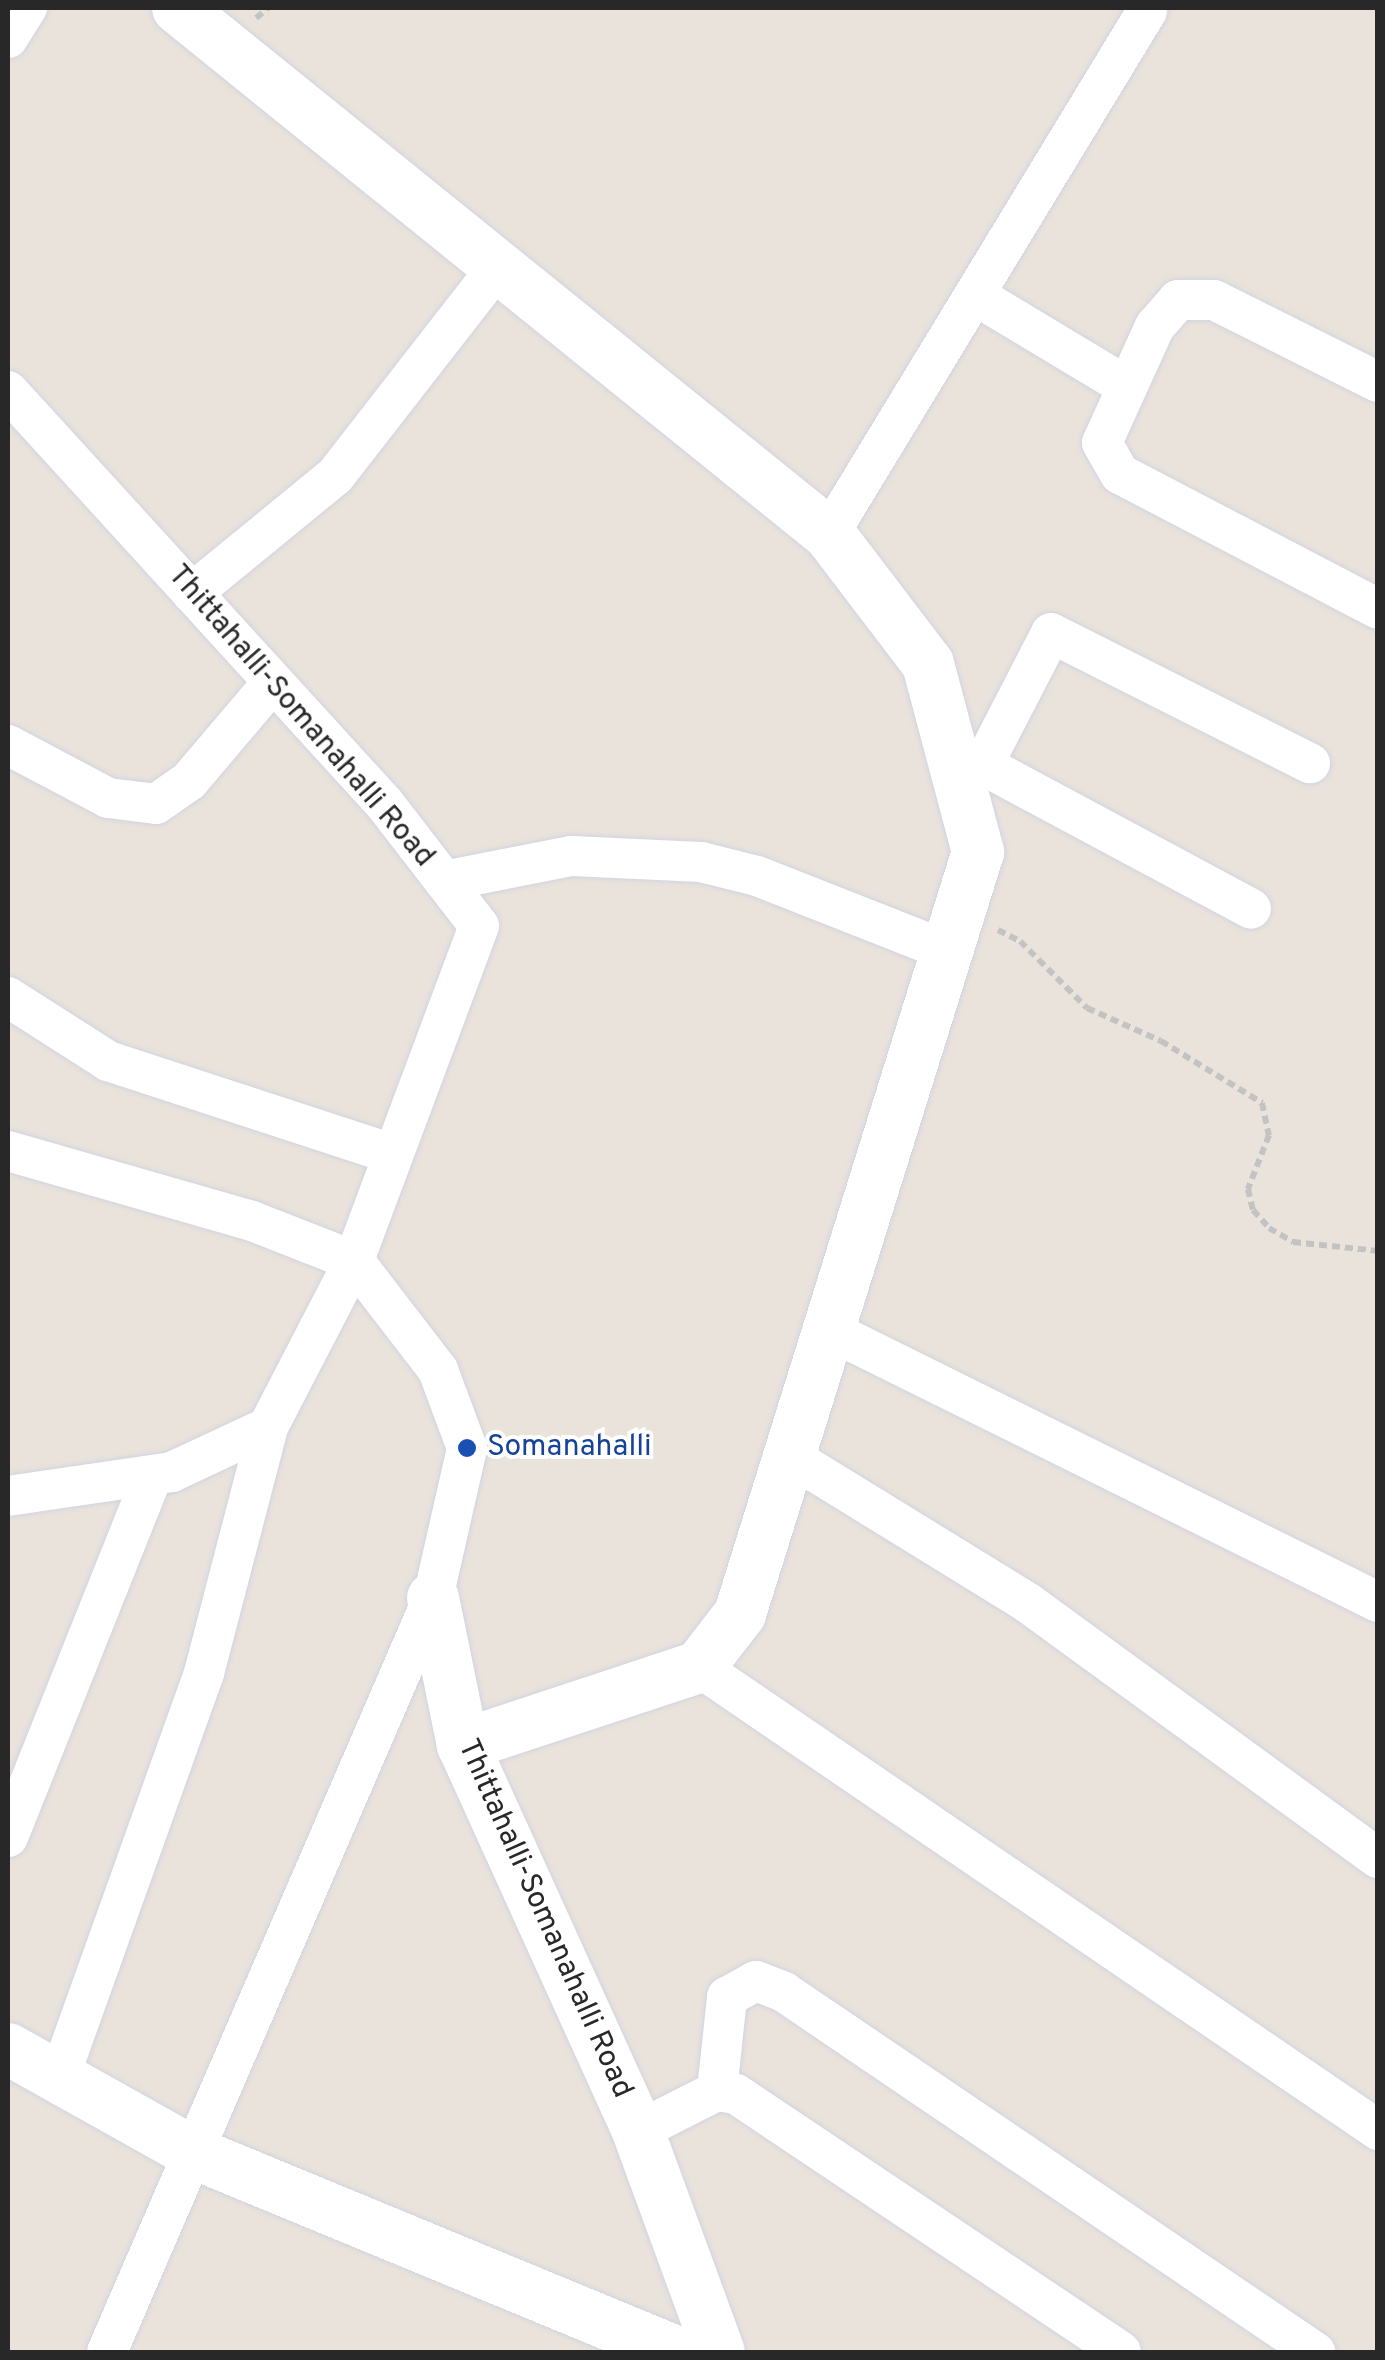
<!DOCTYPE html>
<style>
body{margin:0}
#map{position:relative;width:1385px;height:2360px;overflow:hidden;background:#eae3db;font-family:Overpass,sans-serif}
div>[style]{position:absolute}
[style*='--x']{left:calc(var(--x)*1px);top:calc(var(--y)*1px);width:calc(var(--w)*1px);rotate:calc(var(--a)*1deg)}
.path>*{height:6px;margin-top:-3px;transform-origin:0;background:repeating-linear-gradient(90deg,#c3c3c3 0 8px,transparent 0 13px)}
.roads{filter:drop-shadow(0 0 2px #d0d4e1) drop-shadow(0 0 2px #d0d4e1)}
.minor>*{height:40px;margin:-20px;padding:0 20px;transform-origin:20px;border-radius:20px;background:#fff}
.tertiary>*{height:52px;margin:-26px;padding:0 26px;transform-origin:26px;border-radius:26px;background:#fff}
.dots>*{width:28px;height:28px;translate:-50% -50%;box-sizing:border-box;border:5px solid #fff;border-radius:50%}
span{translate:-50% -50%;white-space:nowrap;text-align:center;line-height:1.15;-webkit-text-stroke:8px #fff;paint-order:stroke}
.street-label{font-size:30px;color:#282828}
.transit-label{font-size:30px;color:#164399}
.left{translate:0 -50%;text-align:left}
.frame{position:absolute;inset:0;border:10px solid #282828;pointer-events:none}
</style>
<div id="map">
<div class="path">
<div style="--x:256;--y:18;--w:16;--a:-40"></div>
<div style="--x:998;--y:930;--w:25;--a:27"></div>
<div style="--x:1020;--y:941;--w:95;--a:45"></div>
<div style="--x:1087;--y:1008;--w:81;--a:24"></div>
<div style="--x:1161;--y:1041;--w:119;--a:31.5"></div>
<div style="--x:1262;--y:1103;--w:33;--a:78"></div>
<div style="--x:1269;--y:1135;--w:58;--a:111.3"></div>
<div style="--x:1248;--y:1189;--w:22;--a:77"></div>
<div style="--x:1253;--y:1210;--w:24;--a:48"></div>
<div style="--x:1269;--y:1228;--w:28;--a:30"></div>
<div style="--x:1293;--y:1242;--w:85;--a:6"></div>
</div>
<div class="roads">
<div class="minor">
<div style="--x:8;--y:38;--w:36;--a:-58"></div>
<div style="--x:978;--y:297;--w:173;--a:31"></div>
<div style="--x:1378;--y:382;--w:183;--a:-153.4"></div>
<div style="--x:1214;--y:300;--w:36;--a:180"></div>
<div style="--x:1178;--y:300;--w:35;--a:131"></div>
<div style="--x:1155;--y:326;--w:128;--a:114.4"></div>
<div style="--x:1102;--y:443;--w:36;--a:60"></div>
<div style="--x:1120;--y:474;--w:291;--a:27.6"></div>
<div style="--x:8;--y:391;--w:558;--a:47.62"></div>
<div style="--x:384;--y:803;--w:155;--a:52.3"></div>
<div style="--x:479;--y:926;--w:358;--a:110.5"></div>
<div style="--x:354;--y:1261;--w:187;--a:117.4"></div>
<div style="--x:268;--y:1427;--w:106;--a:154.9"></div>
<div style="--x:172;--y:1472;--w:166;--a:171.7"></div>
<div style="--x:829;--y:534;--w:612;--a:-58.7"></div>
<div style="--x:192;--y:593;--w:185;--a:-39.3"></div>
<div style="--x:335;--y:476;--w:262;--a:-52.1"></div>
<div style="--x:8;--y:745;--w:113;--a:27.9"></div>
<div style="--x:108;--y:798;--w:48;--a:7.1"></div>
<div style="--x:156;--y:804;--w:40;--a:-34.9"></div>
<div style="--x:189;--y:781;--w:130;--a:-49.7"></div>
<div style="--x:983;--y:765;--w:304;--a:28.2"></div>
<div style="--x:961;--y:787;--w:31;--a:-45"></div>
<div style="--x:983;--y:765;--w:148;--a:-62.7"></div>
<div style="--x:1051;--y:633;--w:290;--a:26.7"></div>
<div style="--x:444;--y:881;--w:130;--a:-11.1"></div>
<div style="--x:572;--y:856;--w:129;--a:2.7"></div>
<div style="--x:701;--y:862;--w:58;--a:14"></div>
<div style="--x:757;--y:876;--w:207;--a:21.5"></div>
<div style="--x:8;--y:997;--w:119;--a:32.6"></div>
<div style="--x:108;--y:1061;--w:300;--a:18.1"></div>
<div style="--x:8;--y:1151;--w:254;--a:16"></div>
<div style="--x:252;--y:1221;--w:110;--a:21.4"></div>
<div style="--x:827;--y:1329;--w:615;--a:26.36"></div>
<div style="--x:791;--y:1457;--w:278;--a:31.6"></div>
<div style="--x:1028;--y:1603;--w:433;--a:36.1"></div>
<div style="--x:699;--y:1667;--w:822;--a:34.29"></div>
<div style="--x:8;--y:1837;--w:390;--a:-68.2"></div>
<div style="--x:59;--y:2078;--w:430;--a:-70.3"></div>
<div style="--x:204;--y:1673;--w:254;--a:-75.4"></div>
<div style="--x:717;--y:2091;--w:95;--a:-83.9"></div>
<div style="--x:727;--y:1997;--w:33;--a:-29"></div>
<div style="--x:756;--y:1981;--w:30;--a:21"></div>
<div style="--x:784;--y:1992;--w:642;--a:34.14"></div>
<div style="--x:638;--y:2131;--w:89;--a:-26.9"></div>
<div style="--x:717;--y:2091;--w:19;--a:9"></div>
<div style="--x:736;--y:2094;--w:463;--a:33.8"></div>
<div style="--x:107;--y:2352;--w:821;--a:-66.62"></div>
<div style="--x:433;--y:1598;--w:154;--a:-77.2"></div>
<div style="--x:467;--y:1448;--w:83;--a:-110.4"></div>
<div style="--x:438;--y:1370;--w:138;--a:-127.6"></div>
</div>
<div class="tertiary">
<div style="--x:178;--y:8;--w:837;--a:38.94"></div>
<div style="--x:829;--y:534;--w:163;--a:52.7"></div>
<div style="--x:928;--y:664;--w:195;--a:75.1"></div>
<div style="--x:978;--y:852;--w:798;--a:107.35"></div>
<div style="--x:740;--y:1614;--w:67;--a:127.7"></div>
<div style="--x:699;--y:1667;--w:249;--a:161.7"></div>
<div style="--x:433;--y:1598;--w:150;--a:78.5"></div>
<div style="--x:463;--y:1745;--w:424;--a:65.6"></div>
<div style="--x:638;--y:2131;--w:235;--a:69.9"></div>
<div style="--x:8;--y:2049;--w:213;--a:29.2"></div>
<div style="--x:194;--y:2153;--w:521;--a:22.43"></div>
</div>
</div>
<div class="dots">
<div style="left:467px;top:1448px;background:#1a4fb4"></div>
</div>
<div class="street-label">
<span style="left:300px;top:717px;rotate:49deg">Thittahalli-Somanahalli Road</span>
<span style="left:544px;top:1919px;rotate:66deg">Thittahalli-Somanahalli Road</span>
</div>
<div class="transit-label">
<span class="left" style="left:487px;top:1448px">Somanahalli</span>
</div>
<div class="frame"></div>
</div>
